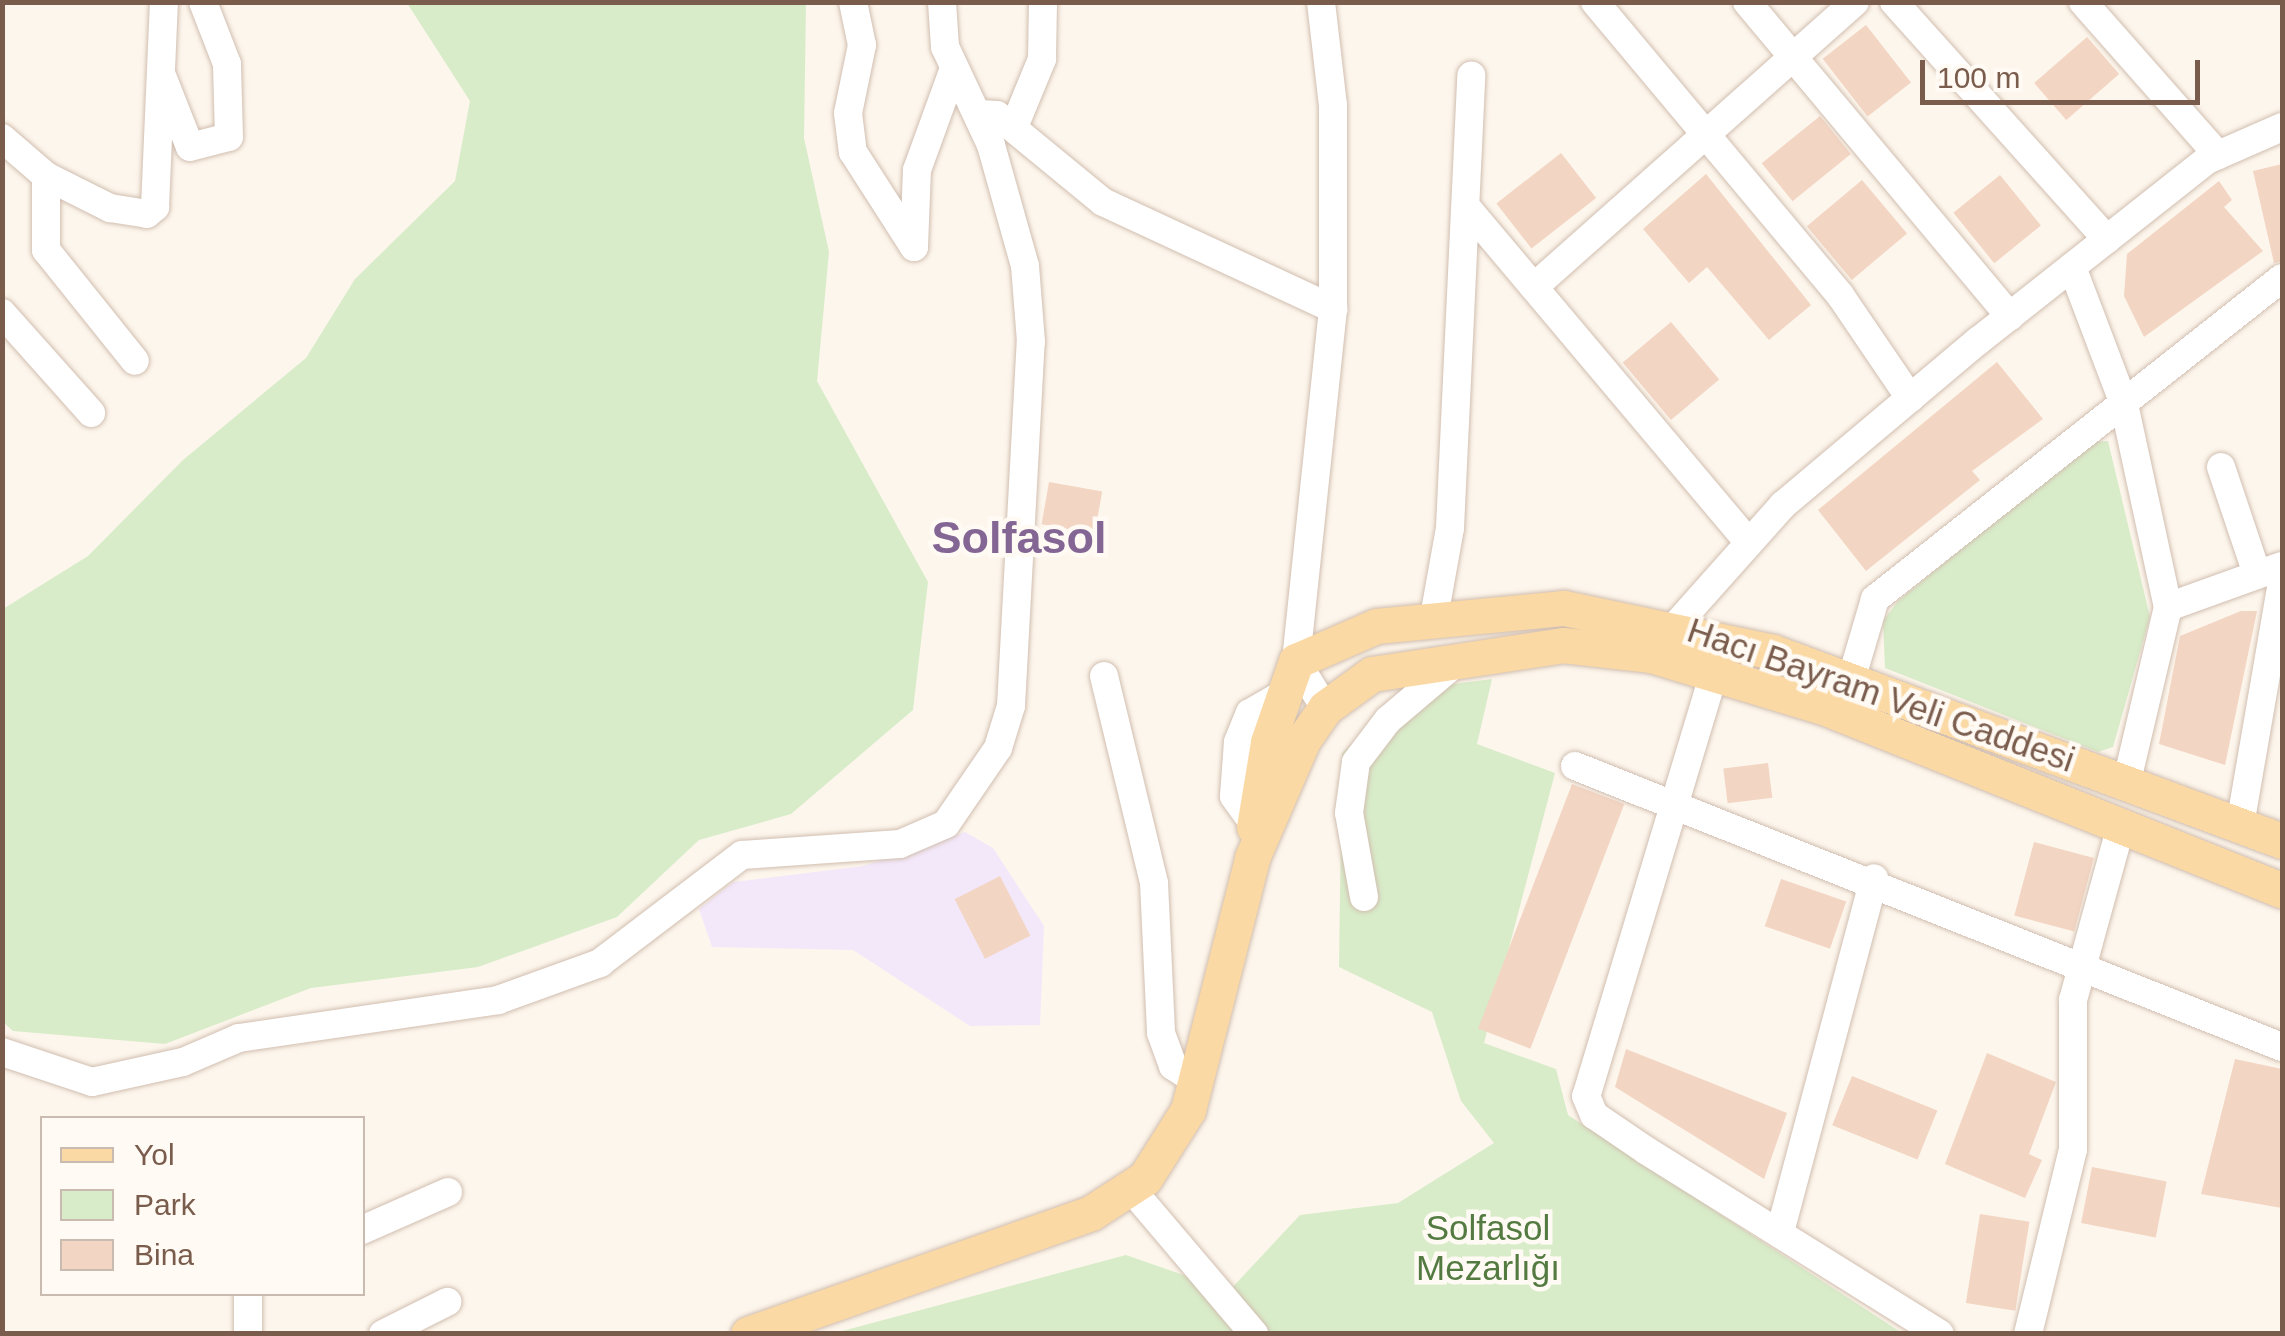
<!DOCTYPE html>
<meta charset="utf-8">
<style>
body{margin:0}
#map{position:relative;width:2285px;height:1336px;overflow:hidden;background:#fdf6ec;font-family:Arial,sans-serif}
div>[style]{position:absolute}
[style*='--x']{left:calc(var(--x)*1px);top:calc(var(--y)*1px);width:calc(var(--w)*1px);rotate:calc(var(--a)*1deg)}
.education>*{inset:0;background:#f3e8fa}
.green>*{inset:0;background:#d8ecc9}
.building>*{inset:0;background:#f3d5c3;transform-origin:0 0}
.roads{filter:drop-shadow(0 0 2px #d1beb0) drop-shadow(0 0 2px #d1beb0)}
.minor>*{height:28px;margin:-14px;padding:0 14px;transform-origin:14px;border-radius:14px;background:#fff}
.major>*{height:35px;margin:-17.5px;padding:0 17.5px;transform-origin:17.5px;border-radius:17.5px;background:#fbd9a5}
span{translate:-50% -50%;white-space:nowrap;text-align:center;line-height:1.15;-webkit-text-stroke:9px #fffaf3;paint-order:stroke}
.street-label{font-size:35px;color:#7a5c4d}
.park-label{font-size:35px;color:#537a41}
.district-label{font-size:45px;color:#846695;font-weight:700}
.frame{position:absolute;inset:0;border:5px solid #7a5c4d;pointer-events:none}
.legend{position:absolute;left:40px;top:1116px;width:325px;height:180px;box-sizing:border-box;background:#fffaf3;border:2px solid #cabbb1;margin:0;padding:12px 18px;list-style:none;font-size:30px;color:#7a5c4d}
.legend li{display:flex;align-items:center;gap:20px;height:50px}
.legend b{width:50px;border:2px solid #cabbb1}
.scale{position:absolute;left:1920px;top:60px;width:280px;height:45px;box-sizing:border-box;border:5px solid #7a5c4d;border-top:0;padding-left:12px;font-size:30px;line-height:35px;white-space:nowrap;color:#7a5c4d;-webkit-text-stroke:8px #fffaf3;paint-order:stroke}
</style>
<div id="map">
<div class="education">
<div style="clip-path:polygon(965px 832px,993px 848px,1044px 926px,1040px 1025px,970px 1026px,853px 950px,712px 947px,699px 909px,733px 882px,863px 866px)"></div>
</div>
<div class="green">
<div style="clip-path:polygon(407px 3px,806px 3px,804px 138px,829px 252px,817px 381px,928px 582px,913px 710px,791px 814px,699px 840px,617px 917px,478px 967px,311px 988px,165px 1044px,13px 1031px,2px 1021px,3px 609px,88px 556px,183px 460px,306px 358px,355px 279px,455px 181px,470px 101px)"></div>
<div style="clip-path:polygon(2108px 441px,2150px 617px,2113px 747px,2098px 752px,1885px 668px,1883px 621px,1898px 601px,2090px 442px)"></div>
<div style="clip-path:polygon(1492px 679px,1477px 744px,1555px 773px,1484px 1043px,1556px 1069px,1568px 1115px,1902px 1333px,831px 1334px,1126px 1255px,1229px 1291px,1300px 1215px,1398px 1203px,1494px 1143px,1461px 1101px,1432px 1012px,1339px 967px,1342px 753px,1407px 690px)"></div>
</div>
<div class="building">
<div style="left:1866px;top:25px;width:73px;height:55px;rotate:52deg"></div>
<div style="left:2087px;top:37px;width:49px;height:70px;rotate:49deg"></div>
<div style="left:1820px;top:116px;width:49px;height:75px;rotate:51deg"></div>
<div style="left:1561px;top:153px;width:57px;height:82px;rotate:52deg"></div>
<div style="clip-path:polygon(2282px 164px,2282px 261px,2274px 263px,2253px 171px)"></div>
<div style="clip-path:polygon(1706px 174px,1811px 305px,1769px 340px,1707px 267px,1689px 283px,1643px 229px)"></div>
<div style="left:2000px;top:175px;width:65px;height:60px;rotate:51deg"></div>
<div style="left:1862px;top:180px;width:70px;height:72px;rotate:50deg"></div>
<div style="clip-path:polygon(2219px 181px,2232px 200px,2224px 207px,2263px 251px,2144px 337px,2124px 296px,2127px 254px)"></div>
<div style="left:1671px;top:322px;width:75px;height:63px;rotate:50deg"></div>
<div style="clip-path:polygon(1997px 362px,2043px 419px,1972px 471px,1980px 480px,1866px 571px,1818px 510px)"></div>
<div style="left:1049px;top:482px;width:54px;height:43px;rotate:10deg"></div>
<div style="clip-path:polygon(2241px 611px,2257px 611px,2225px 765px,2159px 744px,2180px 636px)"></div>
<div style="left:1768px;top:763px;width:35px;height:45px;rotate:83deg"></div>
<div style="left:1572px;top:784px;width:56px;height:262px;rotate:21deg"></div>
<div style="left:2034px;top:842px;width:62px;height:76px;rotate:15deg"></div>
<div style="left:1000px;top:876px;width:67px;height:51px;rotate:63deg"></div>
<div style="left:1781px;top:879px;width:69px;height:50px;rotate:19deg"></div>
<div style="clip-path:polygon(1626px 1049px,1787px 1113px,1764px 1179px,1615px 1087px)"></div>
<div style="clip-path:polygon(1987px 1053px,2056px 1082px,2029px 1154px,2042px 1160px,2025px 1198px,1945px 1164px)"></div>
<div style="clip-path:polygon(2235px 1059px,2282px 1069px,2282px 1208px,2201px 1194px)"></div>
<div style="left:1852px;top:1076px;width:92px;height:53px;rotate:22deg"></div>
<div style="left:2092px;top:1167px;width:76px;height:57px;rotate:11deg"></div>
<div style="left:1980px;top:1214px;width:50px;height:90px;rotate:9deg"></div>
</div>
<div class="roads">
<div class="minor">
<div style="--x:853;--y:2;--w:44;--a:78.2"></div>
<div style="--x:862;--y:45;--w:69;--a:101.6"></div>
<div style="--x:848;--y:113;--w:39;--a:83"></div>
<div style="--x:853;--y:152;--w:113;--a:57.3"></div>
<div style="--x:914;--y:247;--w:77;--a:-87.8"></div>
<div style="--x:917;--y:170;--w:105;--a:-70"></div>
<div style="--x:1321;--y:2;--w:104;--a:83.4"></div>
<div style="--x:1333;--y:105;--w:204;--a:90"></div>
<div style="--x:1333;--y:309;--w:354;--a:96"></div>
<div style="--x:1296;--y:661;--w:55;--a:58.3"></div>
<div style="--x:1595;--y:2;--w:382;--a:50.1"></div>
<div style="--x:1840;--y:295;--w:125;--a:55.8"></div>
<div style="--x:1747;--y:2;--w:410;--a:50.1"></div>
<div style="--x:1894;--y:2;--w:319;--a:48.1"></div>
<div style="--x:2083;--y:2;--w:204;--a:48.6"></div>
<div style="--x:162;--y:76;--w:76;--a:68.5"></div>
<div style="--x:190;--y:147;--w:40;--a:-14.4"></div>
<div style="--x:229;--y:137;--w:73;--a:-91.6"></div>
<div style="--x:227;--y:64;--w:66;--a:-111.2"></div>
<div style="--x:980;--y:114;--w:17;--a:3"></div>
<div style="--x:997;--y:115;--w:137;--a:39.4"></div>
<div style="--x:1103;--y:202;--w:254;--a:24.9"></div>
<div style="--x:1014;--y:127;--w:74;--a:-67.6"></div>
<div style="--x:1042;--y:59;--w:57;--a:-89"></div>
<div style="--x:2;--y:138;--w:58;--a:40.8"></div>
<div style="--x:46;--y:176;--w:72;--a:26.6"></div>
<div style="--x:110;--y:208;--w:37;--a:9"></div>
<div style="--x:147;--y:214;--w:11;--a:-41"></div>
<div style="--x:155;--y:207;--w:205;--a:-87.5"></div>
<div style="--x:46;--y:176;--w:74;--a:90"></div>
<div style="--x:46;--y:250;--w:142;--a:51.3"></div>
<div style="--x:1468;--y:209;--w:434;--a:49.9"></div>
<div style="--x:2072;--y:267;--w:147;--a:69.2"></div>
<div style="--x:2124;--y:404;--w:208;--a:77.8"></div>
<div style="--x:2168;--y:607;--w:178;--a:103.3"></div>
<div style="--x:1534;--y:287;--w:429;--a:-41.6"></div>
<div style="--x:2;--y:313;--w:134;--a:48.3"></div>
<div style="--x:2221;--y:467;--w:113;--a:71.4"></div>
<div style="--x:2168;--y:607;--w:121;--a:-19.8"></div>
<div style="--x:1434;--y:617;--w:90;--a:-79.8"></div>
<div style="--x:1450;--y:528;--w:453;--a:-87.3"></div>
<div style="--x:1676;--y:625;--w:161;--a:-48.3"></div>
<div style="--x:1783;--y:505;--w:255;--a:-40.1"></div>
<div style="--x:1978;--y:341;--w:292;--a:-38.3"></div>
<div style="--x:2207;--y:160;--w:82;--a:-23.7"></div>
<div style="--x:1714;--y:673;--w:442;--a:106.8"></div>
<div style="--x:1586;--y:1096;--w:21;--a:67"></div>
<div style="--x:1594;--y:1115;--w:64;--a:34.2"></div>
<div style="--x:1647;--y:1151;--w:345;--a:32"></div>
<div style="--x:1104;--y:676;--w:213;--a:76.4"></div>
<div style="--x:1154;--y:883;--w:150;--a:87.3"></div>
<div style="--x:1161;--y:1033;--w:35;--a:70"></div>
<div style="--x:1173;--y:1066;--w:27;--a:33"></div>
<div style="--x:1851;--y:680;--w:84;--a:-73.5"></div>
<div style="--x:1875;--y:599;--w:518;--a:-38.26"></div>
<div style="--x:1575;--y:766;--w:761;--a:21.68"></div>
<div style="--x:1254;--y:824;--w:34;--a:-126"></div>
<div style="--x:1234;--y:796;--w:54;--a:-85.8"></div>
<div style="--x:1238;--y:742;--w:31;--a:-68"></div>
<div style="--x:1250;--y:713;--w:38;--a:-30"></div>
<div style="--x:2240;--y:825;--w:246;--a:-80.2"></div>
<div style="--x:1364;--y:897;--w:85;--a:-100.1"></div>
<div style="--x:1349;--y:813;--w:51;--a:-82.2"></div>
<div style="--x:1356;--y:762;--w:53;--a:-52.7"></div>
<div style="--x:1388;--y:720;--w:94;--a:-40.3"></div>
<div style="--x:2;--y:1052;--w:95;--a:18.4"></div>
<div style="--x:92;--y:1082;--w:93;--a:-12.4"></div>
<div style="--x:183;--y:1062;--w:61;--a:-23.2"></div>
<div style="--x:239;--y:1038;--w:262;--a:-8.3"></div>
<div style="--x:498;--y:1000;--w:109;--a:-19.9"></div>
<div style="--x:600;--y:963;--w:178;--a:-37.3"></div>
<div style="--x:742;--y:855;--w:158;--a:-4"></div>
<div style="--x:900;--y:844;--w:50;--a:-23.5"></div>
<div style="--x:946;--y:824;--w:92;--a:-55.6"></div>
<div style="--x:998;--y:748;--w:44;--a:-72.8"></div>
<div style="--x:1011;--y:706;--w:365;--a:-86.9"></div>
<div style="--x:1031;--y:342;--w:76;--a:-94.5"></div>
<div style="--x:1025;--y:266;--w:126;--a:-105.7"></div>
<div style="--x:991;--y:145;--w:108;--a:-115.1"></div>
<div style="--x:945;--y:47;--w:45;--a:-93.8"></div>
<div style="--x:1132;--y:1190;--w:189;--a:49.7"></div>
<div style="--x:362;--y:1230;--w:94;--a:-23.8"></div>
<div style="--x:1780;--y:1232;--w:366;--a:-75.1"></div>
<div style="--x:248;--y:1334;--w:40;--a:-90"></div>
<div style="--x:383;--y:1334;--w:72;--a:-26.6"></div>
<div style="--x:2028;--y:1334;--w:190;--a:-76.3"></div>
<div style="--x:2073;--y:1149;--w:149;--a:-90"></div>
<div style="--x:2073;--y:1000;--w:180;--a:-74.6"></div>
</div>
<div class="major">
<div style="--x:1254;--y:827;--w:86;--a:-80.6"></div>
<div style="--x:1268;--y:742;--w:86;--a:-70.9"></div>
<div style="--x:1296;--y:661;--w:87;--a:-23.6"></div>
<div style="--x:1376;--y:626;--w:189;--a:-5.5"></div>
<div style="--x:1564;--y:608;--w:214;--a:11.9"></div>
<div style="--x:1773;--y:652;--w:543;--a:20.37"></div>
<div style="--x:748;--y:1334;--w:364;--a:-19.4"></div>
<div style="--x:1091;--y:1213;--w:64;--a:-32.9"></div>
<div style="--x:1145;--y:1178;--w:80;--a:-57.7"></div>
<div style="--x:1188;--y:1110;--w:260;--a:-75.7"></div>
<div style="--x:1252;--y:858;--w:129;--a:-66.6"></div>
<div style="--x:1303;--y:740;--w:39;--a:-55"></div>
<div style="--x:1325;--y:708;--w:58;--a:-35.9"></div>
<div style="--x:1372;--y:674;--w:193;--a:-8.6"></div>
<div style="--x:1563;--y:645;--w:89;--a:6.5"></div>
<div style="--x:1651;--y:655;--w:183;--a:16.8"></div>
<div style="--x:1826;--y:708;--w:491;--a:21.8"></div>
</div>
</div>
<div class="street-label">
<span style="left:1881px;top:695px;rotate:19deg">Hacı Bayram Veli Caddesi</span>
</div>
<div class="park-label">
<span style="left:1488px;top:1248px">Solfasol<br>Mezarlığı</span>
</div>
<div class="district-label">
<span style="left:1019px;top:538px">Solfasol</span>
</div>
<div class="frame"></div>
<ul class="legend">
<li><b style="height:12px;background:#fbd9a5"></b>Yol</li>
<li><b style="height:28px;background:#d8ecc9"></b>Park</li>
<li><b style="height:28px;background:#f3d5c3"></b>Bina</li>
</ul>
<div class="scale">100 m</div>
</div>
